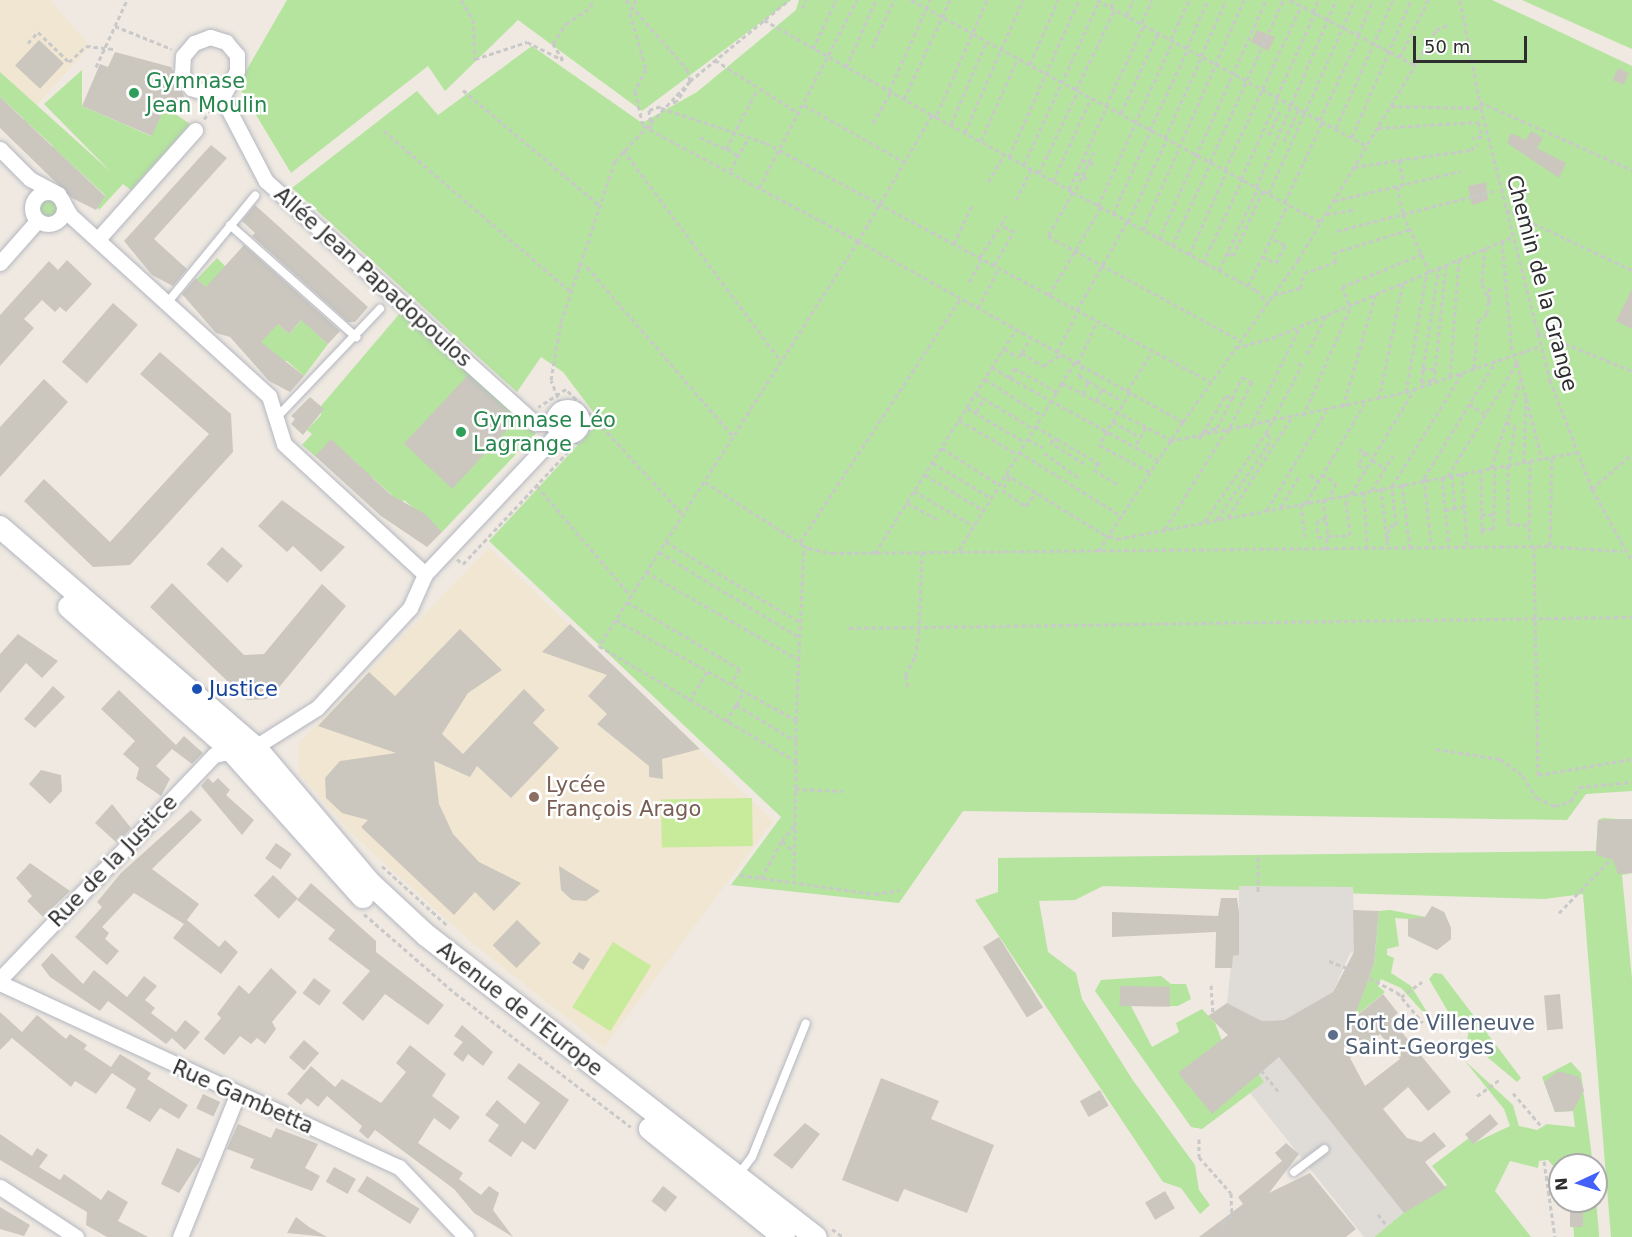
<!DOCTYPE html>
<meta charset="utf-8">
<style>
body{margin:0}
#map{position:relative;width:1632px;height:1237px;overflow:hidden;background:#efe9e1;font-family:"DejaVu Sans",sans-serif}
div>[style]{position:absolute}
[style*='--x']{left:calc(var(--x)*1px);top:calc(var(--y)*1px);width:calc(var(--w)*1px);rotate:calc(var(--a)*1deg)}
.education>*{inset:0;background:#f0e6d1}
.green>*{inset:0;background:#b5e49e;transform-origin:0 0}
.round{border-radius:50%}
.pitch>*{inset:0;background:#c7eb9a;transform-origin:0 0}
.plaza>*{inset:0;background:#dfdcd8}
.building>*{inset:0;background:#cbc7bf;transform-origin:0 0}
.path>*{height:3px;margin-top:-1.5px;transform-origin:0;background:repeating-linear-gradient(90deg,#c9c9c9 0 4.5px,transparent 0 7.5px)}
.roads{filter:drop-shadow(0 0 2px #b4b7c1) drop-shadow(0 0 2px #b4b7c1)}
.service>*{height:8px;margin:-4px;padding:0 4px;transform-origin:4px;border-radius:4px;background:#fff}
.minor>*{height:15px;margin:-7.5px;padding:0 7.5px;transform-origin:7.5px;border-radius:7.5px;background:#fff}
.minor>.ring{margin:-7.5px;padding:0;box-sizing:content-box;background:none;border:15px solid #fff;border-radius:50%}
.tertiary>*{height:20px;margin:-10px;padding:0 10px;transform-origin:10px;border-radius:10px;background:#fff}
.tertiary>.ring{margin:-10px;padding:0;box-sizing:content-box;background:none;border:20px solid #fff;border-radius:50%}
.secondary>*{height:22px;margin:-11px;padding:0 11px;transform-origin:11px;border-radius:11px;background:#fff}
.dots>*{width:16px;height:16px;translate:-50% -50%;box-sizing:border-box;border:3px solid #fff;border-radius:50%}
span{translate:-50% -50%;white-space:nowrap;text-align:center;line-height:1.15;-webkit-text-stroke:5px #fff;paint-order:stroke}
.leisure-label{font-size:21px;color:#27864d}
.left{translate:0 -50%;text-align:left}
.street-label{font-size:21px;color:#2e2e2e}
.transit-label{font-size:21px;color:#164399}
.education-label{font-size:21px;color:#785e54}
.service-label{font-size:21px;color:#4e5e75}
.north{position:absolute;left:1548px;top:1153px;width:60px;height:60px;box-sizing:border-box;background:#fff;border:2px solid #ababab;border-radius:50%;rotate:266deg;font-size:16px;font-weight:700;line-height:24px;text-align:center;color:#2e2e2e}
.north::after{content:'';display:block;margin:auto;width:21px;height:27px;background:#4361f9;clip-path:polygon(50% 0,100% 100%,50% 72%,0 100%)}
.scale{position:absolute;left:1413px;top:36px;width:114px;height:27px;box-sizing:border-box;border:3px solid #2e2e2e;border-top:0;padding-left:8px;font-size:18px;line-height:21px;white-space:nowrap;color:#2e2e2e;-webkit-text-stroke:4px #fff;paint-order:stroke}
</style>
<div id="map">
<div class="education">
<div style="clip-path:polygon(0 0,50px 0,90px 46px,36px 106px,0 72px)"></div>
<div style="clip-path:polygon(489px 548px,773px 821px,604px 1047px,476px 946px,353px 835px,299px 773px,298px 744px)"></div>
</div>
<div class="green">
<div style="clip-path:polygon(287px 0,791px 0,642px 111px,518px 20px,445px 91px,428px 66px,291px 173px,238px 85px)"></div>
<div style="clip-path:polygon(799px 0,1492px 0,1632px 66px,1632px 791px,1586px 794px,1567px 820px,963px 811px,899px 903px,731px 885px,781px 817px,489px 541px,600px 421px,563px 372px,541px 357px,517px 392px,292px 188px,417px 91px,438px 115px,532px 46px,642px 123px,697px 92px,796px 10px)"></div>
<div style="clip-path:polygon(1522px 0,1632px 0,1632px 49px)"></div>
<div style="clip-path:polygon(82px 70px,82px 106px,151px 136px,165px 107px,190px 124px,131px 190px,123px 184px,99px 210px,96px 205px,105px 195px,57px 151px,38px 163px,53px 146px,29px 124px,13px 140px,9px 137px,24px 119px,0 97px,0 72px,111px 172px,44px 104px)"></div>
<div class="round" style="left:39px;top:200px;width:18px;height:18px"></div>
<div style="clip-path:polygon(217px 258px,225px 266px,220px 272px,289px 334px,312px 308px,315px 332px,328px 344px,304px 376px,287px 361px,253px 359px,258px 335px,197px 279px)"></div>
<div style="clip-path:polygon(401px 312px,536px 433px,442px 532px,404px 500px,388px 516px,396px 499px,372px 477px,356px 494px,360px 466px,350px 457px,315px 456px,302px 445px,312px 434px,307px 430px,321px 415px,321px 406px)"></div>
<div class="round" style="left:560px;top:414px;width:18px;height:18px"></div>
<div style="clip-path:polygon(1603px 818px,1632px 820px,1632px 873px,1622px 875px,1632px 979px,1632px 1237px,1611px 1237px,1583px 894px,1544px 899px,1103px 886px,1075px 900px,1039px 901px,1048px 952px,1076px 973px,1082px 999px,1132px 1079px,1195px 1165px,1199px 1190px,1210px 1205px,1200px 1214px,1181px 1188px,1163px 1182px,975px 900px,998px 892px,998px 858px,1596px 851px,1598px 820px)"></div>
<div style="clip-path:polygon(1390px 910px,1441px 920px,1444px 912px,1451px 928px,1451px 939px,1437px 950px,1408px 936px,1408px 919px,1395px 918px,1399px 946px,1387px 949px,1387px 955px,1394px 958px,1391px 973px,1411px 986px,1435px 1025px,1401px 988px,1381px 979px,1378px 986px,1385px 992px,1329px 1038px,1430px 1196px,1447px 1185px,1432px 1166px,1469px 1138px,1474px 1143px,1510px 1126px,1504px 1109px,1465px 1061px,1513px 1105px,1519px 1126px,1537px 1130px,1547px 1124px,1575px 1127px,1573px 1111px,1555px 1112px,1542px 1077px,1571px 1062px,1581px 1073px,1593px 1165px,1560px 1165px,1560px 1174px,1548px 1160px,1539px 1161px,1538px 1168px,1510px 1161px,1495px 1191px,1531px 1237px,1374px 1237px,1405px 1211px,1325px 1032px,1361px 998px,1374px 964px,1379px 911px)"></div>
<div style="clip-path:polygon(1434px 973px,1442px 974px,1521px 1078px,1517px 1082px,1467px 1040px,1469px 1031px,1460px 1032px,1429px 979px)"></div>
<div style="clip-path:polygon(1161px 976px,1171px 984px,1186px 984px,1191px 999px,1178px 1006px,1131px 1006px,1152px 1047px,1179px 1032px,1176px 1023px,1202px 1009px,1215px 1023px,1224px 1046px,1243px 1051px,1265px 1082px,1202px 1129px,1191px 1127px,1095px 991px,1101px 980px)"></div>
<div style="left:1596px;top:1200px;width:37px;height:25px;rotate:85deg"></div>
</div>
<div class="pitch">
<div style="left:752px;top:798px;width:48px;height:91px;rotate:89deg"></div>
<div style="left:613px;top:942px;width:45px;height:77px;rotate:32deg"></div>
</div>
<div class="plaza">
<div style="clip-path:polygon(1239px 886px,1353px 887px,1354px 940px,1363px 952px,1350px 953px,1333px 992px,1284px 1020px,1262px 1021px,1227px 1003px,1232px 956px,1239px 955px)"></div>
<div style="clip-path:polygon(1280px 1055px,1406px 1211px,1374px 1237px,1364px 1237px,1250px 1093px,1264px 1082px,1258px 1073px)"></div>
</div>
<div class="building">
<div style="clip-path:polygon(1257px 30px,1275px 37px,1268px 51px,1251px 42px)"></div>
<div style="left:39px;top:40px;width:34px;height:35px;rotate:43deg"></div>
<div style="clip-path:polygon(115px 52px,171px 67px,184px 96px,177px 112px,165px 107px,152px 136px,82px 106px,100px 64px,108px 67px)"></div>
<div style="left:1618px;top:68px;width:12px;height:13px;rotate:24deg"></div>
<div style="clip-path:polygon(0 97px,105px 196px,96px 210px,72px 198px,0 128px)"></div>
<div style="clip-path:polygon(1531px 131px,1543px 138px,1537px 148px,1566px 163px,1559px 178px,1507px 143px,1511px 133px,1526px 140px)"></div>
<div style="clip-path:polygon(211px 145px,227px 158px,154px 239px,187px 269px,173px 286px,152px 275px,124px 241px)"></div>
<div style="clip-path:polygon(1486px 182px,1488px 200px,1472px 205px,1468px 186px)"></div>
<div style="clip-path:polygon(255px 205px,368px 307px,355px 322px,348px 322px,252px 236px,255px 233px,242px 221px)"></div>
<div style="clip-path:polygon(244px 245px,340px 331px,328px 344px,301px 320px,289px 334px,278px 324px,261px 342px,304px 376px,290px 392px,269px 381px,230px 337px,216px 333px,182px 294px,196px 278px,206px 287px)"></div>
<div style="clip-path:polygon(67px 260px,92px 284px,66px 312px,60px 307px,55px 312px,42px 300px,24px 319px,34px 328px,0 366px,0 315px,49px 261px,58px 270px)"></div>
<div style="clip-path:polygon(1632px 289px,1632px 329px,1616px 321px)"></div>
<div style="left:113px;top:303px;width:33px;height:78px;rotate:41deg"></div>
<div style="clip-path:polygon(160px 352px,231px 414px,233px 452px,130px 565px,93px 567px,24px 501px,44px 479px,110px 542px,185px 460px,209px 434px,140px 374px)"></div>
<div style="left:468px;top:375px;width:66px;height:94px;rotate:43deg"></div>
<div style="clip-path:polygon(44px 379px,68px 402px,0 477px,0 427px)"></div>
<div style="clip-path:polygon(310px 397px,324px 409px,303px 435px,291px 424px,295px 419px,291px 416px)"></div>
<div style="clip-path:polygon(331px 439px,391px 495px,425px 514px,442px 532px,427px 547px,381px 516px,315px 456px)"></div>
<div style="clip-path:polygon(282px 500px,345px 547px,321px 572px,293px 546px,287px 552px,258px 526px)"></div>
<div style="left:222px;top:547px;width:28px;height:23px;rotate:42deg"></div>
<div style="clip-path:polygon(172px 583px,244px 655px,264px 654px,322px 584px,346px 606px,276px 691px,266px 699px,247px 700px,150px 607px)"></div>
<div style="clip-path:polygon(570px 624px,700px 749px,662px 759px,663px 779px,649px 777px,649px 766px,597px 724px,607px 714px,588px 696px,607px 675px,542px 652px)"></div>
<div style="clip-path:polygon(460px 629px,502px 670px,468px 693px,442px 734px,463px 754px,524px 689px,545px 710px,533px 723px,559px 748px,511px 798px,477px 766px,470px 777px,434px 761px,439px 804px,453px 834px,479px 862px,521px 883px,494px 911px,475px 892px,454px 915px,361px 827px,368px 820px,342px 813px,326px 798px,325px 778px,340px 761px,396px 753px,318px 726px,369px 672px,395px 696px)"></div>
<div style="clip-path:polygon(18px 634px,58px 661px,42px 678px,26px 663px,0 693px,0 654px)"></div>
<div style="clip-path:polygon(53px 686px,65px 697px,35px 728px,24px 719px)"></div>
<div style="clip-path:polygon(119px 690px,176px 745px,184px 736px,203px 753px,192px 764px,172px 749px,156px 766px,170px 779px,161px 796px,136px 779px,139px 768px,123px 754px,135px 741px,101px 709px)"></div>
<div style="clip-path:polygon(41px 770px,61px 775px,62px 791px,50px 804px,29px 784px)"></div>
<div style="clip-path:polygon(208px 778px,213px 783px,218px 778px,230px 790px,226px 795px,254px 820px,242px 835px,201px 786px)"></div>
<div style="clip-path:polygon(112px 804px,131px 828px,117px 843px,95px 823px)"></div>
<div style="clip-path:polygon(191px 810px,202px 820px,152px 869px,199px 904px,184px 924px,187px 920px,219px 947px,225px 940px,238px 952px,221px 974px,173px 938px,184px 924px,134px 893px,102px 927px,109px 933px,105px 939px,119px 951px,107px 965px,75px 937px,102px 907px,97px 902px,121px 873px)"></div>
<div style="clip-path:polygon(1632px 819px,1632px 873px,1618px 874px,1613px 860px,1596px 855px,1598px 820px)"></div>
<div style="left:276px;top:843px;width:19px;height:19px;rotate:35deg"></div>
<div style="clip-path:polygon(30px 863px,70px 891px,43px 917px,27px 901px,32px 896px,16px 878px)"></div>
<div style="clip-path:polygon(559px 866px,590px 885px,600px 891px,586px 901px,572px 900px,561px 890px)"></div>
<div style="left:273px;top:875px;width:34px;height:28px;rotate:43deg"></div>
<div style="clip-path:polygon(311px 883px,376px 941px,376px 952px,444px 1005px,428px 1025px,385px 994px,363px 1021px,342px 1003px,370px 971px,328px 939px,335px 930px,297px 900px)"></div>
<div style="clip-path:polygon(1221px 898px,1237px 898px,1239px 912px,1239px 955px,1233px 956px,1232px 968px,1215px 968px,1216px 932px,1112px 937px,1112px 912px,1218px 916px)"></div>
<div style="clip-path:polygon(1432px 906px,1444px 912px,1451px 928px,1451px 939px,1437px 950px,1408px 936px,1408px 919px,1425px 917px)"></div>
<div style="clip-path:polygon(evenodd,1353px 910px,1379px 911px,1374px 964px,1354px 1018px,1383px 994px,1398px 1013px,1391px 1019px,1451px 1092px,1428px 1111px,1408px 1087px,1383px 1109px,1407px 1138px,1421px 1142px,1434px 1132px,1446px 1146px,1425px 1162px,1446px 1188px,1404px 1213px,1279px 1057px,1212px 1114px,1178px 1073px,1228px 1035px,1208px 1016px,1227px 1003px,1262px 1021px,1284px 1020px,1333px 992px,1354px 952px,1353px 910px,1380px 1034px,1400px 1059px,1365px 1086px,1350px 1058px,1380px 1034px)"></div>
<div style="left:517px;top:920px;width:33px;height:35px;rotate:44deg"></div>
<div style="left:999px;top:937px;width:83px;height:19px;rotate:58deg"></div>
<div style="left:579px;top:952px;width:13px;height:13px;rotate:32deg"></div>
<div style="clip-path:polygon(52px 953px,83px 984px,94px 970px,127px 997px,144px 976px,157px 986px,145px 1000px,155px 1008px,151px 1013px,176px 1032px,185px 1020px,200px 1032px,185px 1050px,172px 1038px,166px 1044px,108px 1001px,100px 1011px,50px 977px,41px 965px)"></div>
<div style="clip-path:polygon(271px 968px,297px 992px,272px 1022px,276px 1029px,265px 1044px,257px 1038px,251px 1044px,240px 1036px,224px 1055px,204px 1039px,221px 1018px,217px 1014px,239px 985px,249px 994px)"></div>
<div style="left:314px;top:978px;width:21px;height:19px;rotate:37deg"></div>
<div style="left:1120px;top:986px;width:50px;height:20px;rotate:1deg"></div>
<div style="left:1560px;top:994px;width:35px;height:16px;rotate:85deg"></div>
<div style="clip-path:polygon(0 1012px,22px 1032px,37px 1015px,66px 1039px,70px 1034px,87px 1045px,84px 1049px,111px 1067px,120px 1054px,151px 1073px,147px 1079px,188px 1105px,179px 1119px,160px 1108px,150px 1122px,126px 1108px,136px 1089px,112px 1073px,96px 1094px,75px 1081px,71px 1087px,12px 1038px,0 1050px)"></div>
<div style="clip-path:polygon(462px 1025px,493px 1052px,483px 1066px,468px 1054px,463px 1062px,453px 1054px,463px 1042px,454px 1036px)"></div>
<div style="left:304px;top:1040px;width:20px;height:23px;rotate:41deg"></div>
<div style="clip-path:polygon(410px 1045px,446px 1074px,432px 1096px,460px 1117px,450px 1130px,434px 1118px,418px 1143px,463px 1173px,459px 1179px,481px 1195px,489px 1186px,499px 1193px,493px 1210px,513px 1237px,474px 1213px,454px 1189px,375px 1130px,368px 1139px,359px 1131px,362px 1126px,327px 1096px,318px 1107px,307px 1098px,301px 1105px,287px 1094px,311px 1066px,335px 1087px,342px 1079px,381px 1103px,406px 1072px,396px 1063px)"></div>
<div style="clip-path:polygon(519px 1063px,569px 1100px,535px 1150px,522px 1141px,511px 1157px,488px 1141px,499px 1125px,485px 1115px,497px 1100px,525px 1124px,540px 1103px,507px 1078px)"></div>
<div style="clip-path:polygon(1558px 1071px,1579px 1077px,1584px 1090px,1573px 1111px,1555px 1112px,1544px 1082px)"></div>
<div style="clip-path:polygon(881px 1078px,939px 1101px,931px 1119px,994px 1145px,967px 1213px,904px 1189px,898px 1202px,842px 1180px)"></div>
<div style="left:1100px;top:1090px;width:18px;height:23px;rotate:61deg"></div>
<div style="left:203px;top:1094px;width:19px;height:16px;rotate:25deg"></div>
<div style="left:1490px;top:1114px;width:13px;height:32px;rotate:51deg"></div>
<div style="clip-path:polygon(805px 1123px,820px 1134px,792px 1169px,773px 1155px)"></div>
<div style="clip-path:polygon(238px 1124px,271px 1138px,276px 1128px,318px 1144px,305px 1168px,320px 1176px,312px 1191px,250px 1168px,254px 1159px,227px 1149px)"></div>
<div style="clip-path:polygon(0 1134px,32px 1156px,37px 1148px,48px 1155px,39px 1167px,60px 1180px,64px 1174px,101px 1200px,108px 1190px,128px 1202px,118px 1221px,148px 1237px,107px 1237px,86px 1225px,87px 1212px,0 1160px)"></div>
<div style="clip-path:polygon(1286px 1143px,1299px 1154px,1269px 1193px,1310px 1173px,1356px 1229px,1346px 1237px,1199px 1237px,1243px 1204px,1238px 1197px,1282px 1161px,1275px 1153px)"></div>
<div style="clip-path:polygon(177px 1148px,201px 1159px,179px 1193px,161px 1184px)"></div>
<div style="left:334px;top:1167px;width:25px;height:17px;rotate:29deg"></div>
<div style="left:367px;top:1176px;width:62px;height:18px;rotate:32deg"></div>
<div style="left:663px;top:1186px;width:18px;height:19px;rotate:38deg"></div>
<div style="left:1165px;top:1191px;width:20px;height:23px;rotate:60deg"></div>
<div style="left:1570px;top:1201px;width:13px;height:26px"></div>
<div style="clip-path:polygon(0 1207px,30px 1225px,24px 1236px,0 1229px)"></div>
<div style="clip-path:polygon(296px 1217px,309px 1227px,327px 1237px,287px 1233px)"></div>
</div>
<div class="path">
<div style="--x:461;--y:0;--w:22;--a:58"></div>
<div style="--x:473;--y:19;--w:40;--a:87.1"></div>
<div style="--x:475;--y:59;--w:55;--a:-18.1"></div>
<div style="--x:527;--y:42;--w:40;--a:26.6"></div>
<div style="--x:563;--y:60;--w:19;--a:-122"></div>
<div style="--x:553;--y:44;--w:24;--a:-57"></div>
<div style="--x:566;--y:24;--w:30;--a:-34"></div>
<div style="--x:591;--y:7;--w:7;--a:-82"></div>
<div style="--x:626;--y:0;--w:92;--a:48.5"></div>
<div style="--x:687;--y:69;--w:12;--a:76"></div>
<div style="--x:690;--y:81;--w:24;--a:123"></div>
<div style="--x:677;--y:101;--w:9;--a:162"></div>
<div style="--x:636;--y:0;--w:14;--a:115"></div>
<div style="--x:630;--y:13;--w:58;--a:74.1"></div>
<div style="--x:646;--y:69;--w:25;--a:117"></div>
<div style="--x:635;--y:91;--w:36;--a:77"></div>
<div style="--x:911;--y:0;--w:69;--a:28.4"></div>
<div style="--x:987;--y:0;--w:128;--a:113.6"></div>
<div style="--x:936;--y:117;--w:4;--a:-153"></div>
<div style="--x:932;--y:115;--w:146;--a:120.4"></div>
<div style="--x:858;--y:241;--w:372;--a:29.1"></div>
<div style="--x:1183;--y:422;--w:155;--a:123.2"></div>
<div style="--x:1097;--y:0;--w:307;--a:28.4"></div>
<div style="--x:1290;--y:0;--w:141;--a:27.5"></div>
<div style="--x:1460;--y:0;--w:110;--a:79"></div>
<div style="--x:1481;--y:108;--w:281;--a:75.8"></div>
<div style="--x:1550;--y:380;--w:117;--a:68.9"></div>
<div style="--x:1592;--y:489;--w:82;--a:60.9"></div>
<div style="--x:1111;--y:7;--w:8;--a:-67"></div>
<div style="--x:802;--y:8;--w:9;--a:-63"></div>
<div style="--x:1313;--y:12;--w:13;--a:-67"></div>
<div style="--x:1127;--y:15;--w:16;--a:-68"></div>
<div style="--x:764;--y:20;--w:193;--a:29.5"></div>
<div style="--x:1142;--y:23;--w:25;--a:-67"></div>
<div style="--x:115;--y:26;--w:61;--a:22"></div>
<div style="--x:973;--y:34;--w:396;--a:28.4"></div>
<div style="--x:1358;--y:35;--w:38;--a:-67"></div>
<div style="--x:1171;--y:39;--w:43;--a:-65.2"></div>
<div style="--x:28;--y:43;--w:15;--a:-48"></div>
<div style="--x:38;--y:32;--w:43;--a:44.1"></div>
<div style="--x:69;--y:62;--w:23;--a:-43"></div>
<div style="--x:86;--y:46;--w:30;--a:6"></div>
<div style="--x:872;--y:48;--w:53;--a:-65.4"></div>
<div style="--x:1187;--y:48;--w:52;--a:-66.4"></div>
<div style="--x:813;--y:49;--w:54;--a:-64.9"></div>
<div style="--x:1201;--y:56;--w:61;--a:-65.9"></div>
<div style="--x:1400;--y:57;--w:64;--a:-63.8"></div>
<div style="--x:715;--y:60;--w:101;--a:32.4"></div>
<div style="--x:1030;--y:64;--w:70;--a:-66.4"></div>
<div style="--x:96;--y:67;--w:74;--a:-65.2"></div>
<div style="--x:846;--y:67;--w:73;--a:-65.9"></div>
<div style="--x:463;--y:90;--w:177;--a:40.2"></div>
<div style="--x:1076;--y:90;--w:90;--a:-64.3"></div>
<div style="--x:889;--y:91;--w:100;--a:-65.7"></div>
<div style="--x:1277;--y:97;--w:92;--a:-65.7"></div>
<div style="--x:904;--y:99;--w:109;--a:-65.1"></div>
<div style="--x:1480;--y:102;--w:167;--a:24.1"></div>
<div style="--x:804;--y:105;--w:117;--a:29.6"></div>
<div style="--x:1106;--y:106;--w:89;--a:-64.9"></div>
<div style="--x:1391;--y:106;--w:90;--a:1.3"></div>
<div style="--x:661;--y:108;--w:111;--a:18.4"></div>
<div style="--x:766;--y:143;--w:505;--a:28.24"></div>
<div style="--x:1121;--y:113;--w:88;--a:-65.2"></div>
<div style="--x:936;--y:117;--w:156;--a:28.7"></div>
<div style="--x:1073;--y:192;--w:51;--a:119.6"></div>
<div style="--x:1048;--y:236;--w:220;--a:28.5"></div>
<div style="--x:204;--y:119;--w:14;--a:-51"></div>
<div style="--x:1320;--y:120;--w:93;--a:-65.1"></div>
<div style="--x:873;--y:123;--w:36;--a:-60"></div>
<div style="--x:951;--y:124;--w:90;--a:-66.6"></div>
<div style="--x:643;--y:126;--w:244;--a:28.1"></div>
<div style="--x:858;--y:241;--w:481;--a:122.6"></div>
<div style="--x:599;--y:646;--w:228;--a:30.3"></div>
<div style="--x:796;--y:761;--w:122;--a:90.9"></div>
<div style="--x:1336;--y:128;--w:140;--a:-66"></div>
<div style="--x:1378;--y:128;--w:100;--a:-3.4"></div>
<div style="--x:1478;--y:122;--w:16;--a:75"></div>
<div style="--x:1482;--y:137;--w:10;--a:174"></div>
<div style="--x:651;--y:129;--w:19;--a:-96"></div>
<div style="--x:649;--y:110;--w:13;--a:-18"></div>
<div style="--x:1150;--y:130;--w:89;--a:-64.9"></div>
<div style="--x:384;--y:131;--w:245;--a:40.7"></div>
<div style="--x:965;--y:132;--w:144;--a:-66.3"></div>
<div style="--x:1269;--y:135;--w:26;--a:-65"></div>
<div style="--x:700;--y:137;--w:29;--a:25"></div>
<div style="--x:726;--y:149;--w:67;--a:-62.3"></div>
<div style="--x:1352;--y:137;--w:149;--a:-66.7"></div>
<div style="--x:1165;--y:138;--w:90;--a:-65.7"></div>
<div style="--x:981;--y:141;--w:91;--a:-66"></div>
<div style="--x:1284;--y:141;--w:35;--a:-65"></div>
<div style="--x:727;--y:149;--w:13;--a:32"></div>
<div style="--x:623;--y:150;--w:264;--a:53.2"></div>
<div style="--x:1009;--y:157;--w:172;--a:-66"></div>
<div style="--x:1082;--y:160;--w:14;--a:21"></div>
<div style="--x:1399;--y:160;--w:73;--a:-7.9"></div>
<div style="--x:1471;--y:150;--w:9;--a:-41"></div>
<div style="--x:1210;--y:162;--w:178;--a:-65.7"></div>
<div style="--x:1024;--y:165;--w:180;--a:-65.4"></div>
<div style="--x:1354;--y:167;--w:46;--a:-8.8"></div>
<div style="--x:1399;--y:160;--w:25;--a:79"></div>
<div style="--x:1225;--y:170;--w:181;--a:-65.1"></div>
<div style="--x:730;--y:171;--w:38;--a:-61"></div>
<div style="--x:1039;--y:173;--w:91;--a:-64.6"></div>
<div style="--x:1076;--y:173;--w:13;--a:27"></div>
<div style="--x:1241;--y:179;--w:89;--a:-65.4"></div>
<div style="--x:1053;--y:181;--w:91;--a:-65.4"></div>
<div style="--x:988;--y:182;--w:33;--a:-59"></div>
<div style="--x:1397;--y:186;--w:29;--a:78"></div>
<div style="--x:1403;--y:214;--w:63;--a:65.5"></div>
<div style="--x:1256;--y:187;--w:203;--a:-66.8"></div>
<div style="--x:759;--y:188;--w:212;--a:-62.5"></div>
<div style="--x:1069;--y:189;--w:91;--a:-65.4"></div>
<div style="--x:1076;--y:189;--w:41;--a:-64.1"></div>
<div style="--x:1073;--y:192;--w:208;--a:28.2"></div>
<div style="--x:1256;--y:290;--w:18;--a:47"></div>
<div style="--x:1269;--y:193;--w:211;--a:-66"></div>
<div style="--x:1016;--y:200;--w:34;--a:-64"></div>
<div style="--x:1334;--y:201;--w:130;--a:-13.4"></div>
<div style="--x:1285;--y:202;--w:89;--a:-64.9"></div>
<div style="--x:1098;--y:206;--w:181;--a:-65.6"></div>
<div style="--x:1506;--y:210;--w:140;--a:25.5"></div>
<div style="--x:1113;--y:214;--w:92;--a:-65.7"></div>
<div style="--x:1326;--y:214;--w:30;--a:-8"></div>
<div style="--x:1128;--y:222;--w:92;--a:-64.8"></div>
<div style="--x:1143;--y:230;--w:251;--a:-66.3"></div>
<div style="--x:1337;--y:231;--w:161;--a:-14.4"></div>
<div style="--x:1159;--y:239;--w:262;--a:-65.9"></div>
<div style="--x:1502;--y:241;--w:113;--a:84.9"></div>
<div style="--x:954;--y:244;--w:43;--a:-65.2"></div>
<div style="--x:1172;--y:246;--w:93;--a:-65.1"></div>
<div style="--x:1485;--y:248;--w:36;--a:95"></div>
<div style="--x:1482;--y:284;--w:20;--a:66"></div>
<div style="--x:1227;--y:253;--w:7;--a:27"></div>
<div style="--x:1233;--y:256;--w:72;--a:-65.2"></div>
<div style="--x:1189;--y:255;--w:92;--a:-65.7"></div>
<div style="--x:1262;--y:256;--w:16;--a:27"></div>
<div style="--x:1276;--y:263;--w:20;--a:-63"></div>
<div style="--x:1285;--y:245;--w:16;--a:-153"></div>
<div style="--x:980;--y:257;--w:38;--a:-57"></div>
<div style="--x:1203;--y:263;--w:92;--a:-64.8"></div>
<div style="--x:578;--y:264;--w:9;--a:18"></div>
<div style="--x:587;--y:267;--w:223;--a:49.2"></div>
<div style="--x:994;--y:265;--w:39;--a:-59"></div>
<div style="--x:1014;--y:232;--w:15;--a:-152"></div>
<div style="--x:1001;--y:225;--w:10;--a:-61"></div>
<div style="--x:1219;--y:270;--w:91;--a:-64.6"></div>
<div style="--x:969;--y:282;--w:26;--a:-61"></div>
<div style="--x:1248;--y:286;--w:91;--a:-64"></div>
<div style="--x:1049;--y:295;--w:102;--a:-59.4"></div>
<div style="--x:1274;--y:295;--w:27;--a:-15"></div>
<div style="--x:1300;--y:288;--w:16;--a:-75"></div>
<div style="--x:1304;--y:273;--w:34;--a:-19"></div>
<div style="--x:1336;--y:262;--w:9;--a:-108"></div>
<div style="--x:1333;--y:253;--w:82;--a:-17.1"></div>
<div style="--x:1349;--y:304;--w:18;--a:-112"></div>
<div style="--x:1342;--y:287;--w:87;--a:-22.4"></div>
<div style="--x:978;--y:308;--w:45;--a:-62.3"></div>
<div style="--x:1077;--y:310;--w:101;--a:-60.4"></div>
<div style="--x:1537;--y:332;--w:103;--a:22.3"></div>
<div style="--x:1028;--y:342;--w:13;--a:119"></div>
<div style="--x:1022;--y:353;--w:25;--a:32"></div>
<div style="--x:1043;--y:366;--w:22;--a:-34"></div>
<div style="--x:1236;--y:348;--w:37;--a:-16"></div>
<div style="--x:1272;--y:338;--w:260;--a:-22.8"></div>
<div style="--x:1004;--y:349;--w:16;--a:30"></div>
<div style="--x:1018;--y:357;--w:6;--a:-45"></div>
<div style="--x:1057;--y:352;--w:46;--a:-62.9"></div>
<div style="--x:1307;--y:354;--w:45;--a:-63.4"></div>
<div style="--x:1075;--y:362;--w:25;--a:122"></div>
<div style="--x:1062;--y:383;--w:123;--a:27.6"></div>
<div style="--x:1078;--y:363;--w:46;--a:-65.7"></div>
<div style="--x:1517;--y:363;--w:99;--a:75.4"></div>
<div style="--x:1083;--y:366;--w:11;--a:112"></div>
<div style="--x:1079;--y:376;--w:10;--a:29"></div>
<div style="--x:992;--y:367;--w:21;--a:31"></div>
<div style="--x:1474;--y:368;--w:47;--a:-85.1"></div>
<div style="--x:1478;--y:321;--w:11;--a:-38"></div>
<div style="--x:1487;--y:314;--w:29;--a:-84"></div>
<div style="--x:1422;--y:369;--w:12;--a:0"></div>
<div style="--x:1450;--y:376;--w:118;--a:-85.6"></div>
<div style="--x:985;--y:379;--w:67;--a:32.7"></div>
<div style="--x:1432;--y:380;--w:11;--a:170"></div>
<div style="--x:1421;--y:382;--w:116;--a:-81.1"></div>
<div style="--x:1434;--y:381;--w:118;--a:-84.1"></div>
<div style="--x:1062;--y:383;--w:10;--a:119"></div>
<div style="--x:1057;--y:392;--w:48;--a:-150.3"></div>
<div style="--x:1015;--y:368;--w:11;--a:117"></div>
<div style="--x:1010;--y:378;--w:143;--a:28.9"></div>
<div style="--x:1127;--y:391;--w:46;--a:-57.3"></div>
<div style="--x:1130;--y:392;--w:61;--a:120.3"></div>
<div style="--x:1099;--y:445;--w:58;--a:27.9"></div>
<div style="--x:1406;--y:392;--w:122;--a:-80.1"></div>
<div style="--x:976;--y:394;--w:68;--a:31.1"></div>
<div style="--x:1083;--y:394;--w:14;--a:-69"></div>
<div style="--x:1088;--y:381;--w:16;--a:30"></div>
<div style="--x:1379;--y:399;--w:119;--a:-78.4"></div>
<div style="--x:1096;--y:401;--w:13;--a:-63"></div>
<div style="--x:1102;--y:389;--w:22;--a:30"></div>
<div style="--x:1469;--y:404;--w:19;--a:32"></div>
<div style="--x:1343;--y:407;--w:119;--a:-73.9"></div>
<div style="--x:967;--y:408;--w:67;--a:30.4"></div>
<div style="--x:563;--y:411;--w:33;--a:-111"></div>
<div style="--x:551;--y:380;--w:59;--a:-80.2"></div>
<div style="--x:561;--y:322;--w:170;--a:-71.5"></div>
<div style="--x:615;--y:161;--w:110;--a:-46.8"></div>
<div style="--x:690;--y:81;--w:128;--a:-39.3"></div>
<div style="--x:976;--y:412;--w:15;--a:-58"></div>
<div style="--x:1303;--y:416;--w:122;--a:-66.4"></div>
<div style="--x:959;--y:420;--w:67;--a:30.4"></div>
<div style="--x:597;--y:421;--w:127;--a:47.5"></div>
<div style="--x:1113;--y:422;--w:31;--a:29"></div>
<div style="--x:1183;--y:422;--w:199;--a:-54.6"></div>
<div style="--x:1298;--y:260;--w:268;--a:-59"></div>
<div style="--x:1436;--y:30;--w:13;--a:-23"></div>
<div style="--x:1506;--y:423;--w:9;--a:18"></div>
<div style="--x:1515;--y:426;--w:39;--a:99"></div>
<div style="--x:1035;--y:426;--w:26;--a:31"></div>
<div style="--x:1146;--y:427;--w:23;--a:119"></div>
<div style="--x:1135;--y:447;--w:26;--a:29"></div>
<div style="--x:1250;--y:428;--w:113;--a:-63.7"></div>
<div style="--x:1204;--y:431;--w:13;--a:-13"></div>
<div style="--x:1217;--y:428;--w:33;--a:-63"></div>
<div style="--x:1027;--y:439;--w:18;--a:27"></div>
<div style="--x:1199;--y:439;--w:52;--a:-58.5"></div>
<div style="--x:1226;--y:395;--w:7;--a:34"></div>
<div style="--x:1232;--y:399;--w:24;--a:-66"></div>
<div style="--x:1242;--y:377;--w:11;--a:27"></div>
<div style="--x:1252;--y:382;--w:57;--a:116.1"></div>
<div style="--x:1170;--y:441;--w:241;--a:-11.7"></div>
<div style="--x:1406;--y:392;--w:142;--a:-18.9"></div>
<div style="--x:942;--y:448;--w:67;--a:32.7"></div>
<div style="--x:1359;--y:449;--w:16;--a:30"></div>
<div style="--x:1019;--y:452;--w:121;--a:31.9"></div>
<div style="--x:1365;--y:452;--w:15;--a:118"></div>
<div style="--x:1358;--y:465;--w:9;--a:32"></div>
<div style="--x:1044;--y:453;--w:43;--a:35.5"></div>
<div style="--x:1372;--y:460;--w:15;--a:32"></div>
<div style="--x:1524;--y:462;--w:66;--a:-88.3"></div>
<div style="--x:933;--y:463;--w:68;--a:31.1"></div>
<div style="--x:1098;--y:463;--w:8;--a:120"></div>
<div style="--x:1094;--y:470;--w:29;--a:31"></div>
<div style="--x:1084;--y:464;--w:40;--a:-147.1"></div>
<div style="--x:1050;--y:442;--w:8;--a:-23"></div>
<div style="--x:1057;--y:439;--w:53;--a:30.4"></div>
<div style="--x:1508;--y:465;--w:59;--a:90"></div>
<div style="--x:1508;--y:524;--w:21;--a:3"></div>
<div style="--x:1491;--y:468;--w:94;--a:-71.4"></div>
<div style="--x:1481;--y:470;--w:64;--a:89.1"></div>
<div style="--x:1462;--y:473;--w:74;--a:86.1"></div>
<div style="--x:1006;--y:474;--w:120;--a:31.7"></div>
<div style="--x:1322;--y:474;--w:17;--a:33"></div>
<div style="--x:1336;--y:483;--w:17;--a:115"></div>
<div style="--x:925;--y:475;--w:68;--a:31.1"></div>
<div style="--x:1310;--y:475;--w:10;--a:37"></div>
<div style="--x:1452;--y:475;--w:33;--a:85"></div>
<div style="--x:1448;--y:476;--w:132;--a:-58.6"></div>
<div style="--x:1517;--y:363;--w:9;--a:-108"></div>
<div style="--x:1010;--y:477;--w:15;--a:122"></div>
<div style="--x:1002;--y:490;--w:29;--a:34"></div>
<div style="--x:1026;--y:506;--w:17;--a:-54"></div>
<div style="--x:1442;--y:477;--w:71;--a:84.4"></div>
<div style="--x:705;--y:482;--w:122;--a:32.7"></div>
<div style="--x:808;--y:548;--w:25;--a:12"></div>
<div style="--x:832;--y:553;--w:713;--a:-0.56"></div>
<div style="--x:1545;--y:546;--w:77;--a:3.7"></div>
<div style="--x:1402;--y:484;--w:64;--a:82.9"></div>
<div style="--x:537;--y:486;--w:145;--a:49.5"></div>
<div style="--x:1381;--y:488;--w:61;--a:83.5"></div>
<div style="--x:1592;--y:489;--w:53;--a:-41.2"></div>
<div style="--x:1372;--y:490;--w:41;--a:-59"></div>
<div style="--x:914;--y:491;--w:69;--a:30.3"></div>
<div style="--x:1364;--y:492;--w:57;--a:87"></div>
<div style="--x:1351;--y:494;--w:122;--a:-58.8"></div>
<div style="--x:1323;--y:499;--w:37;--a:82"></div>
<div style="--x:907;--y:503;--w:34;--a:28"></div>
<div style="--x:1306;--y:503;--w:115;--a:-59.6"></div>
<div style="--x:1301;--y:504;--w:33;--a:83"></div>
<div style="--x:1281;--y:507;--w:38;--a:-60"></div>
<div style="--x:1267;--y:510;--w:115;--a:-59.2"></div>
<div style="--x:1445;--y:510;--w:19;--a:-9"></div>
<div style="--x:1481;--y:514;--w:13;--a:4"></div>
<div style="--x:1494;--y:515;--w:48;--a:-88.8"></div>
<div style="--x:1228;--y:517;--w:117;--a:-57.5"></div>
<div style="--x:1217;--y:519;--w:88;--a:-55.6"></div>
<div style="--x:1267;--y:446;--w:9;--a:-72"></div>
<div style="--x:1270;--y:437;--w:6;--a:-135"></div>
<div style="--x:1266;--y:433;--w:77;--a:-62.1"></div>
<div style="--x:1302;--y:365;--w:8;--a:-150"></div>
<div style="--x:1326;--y:519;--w:8;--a:173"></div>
<div style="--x:1318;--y:520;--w:8;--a:97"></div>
<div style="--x:1317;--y:528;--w:9;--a:84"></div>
<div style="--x:1318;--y:537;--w:8;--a:7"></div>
<div style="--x:1205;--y:521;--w:107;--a:-55.3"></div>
<div style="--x:1165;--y:529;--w:112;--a:-58.2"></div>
<div style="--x:1481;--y:529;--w:12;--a:0"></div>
<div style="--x:1493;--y:529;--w:14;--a:-86"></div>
<div style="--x:1109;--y:535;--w:9;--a:27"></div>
<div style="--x:1117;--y:539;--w:469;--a:-10.7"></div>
<div style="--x:1529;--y:539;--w:78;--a:-89.3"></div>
<div style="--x:1387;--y:540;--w:14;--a:-78"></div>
<div style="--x:1390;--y:526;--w:6;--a:-9"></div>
<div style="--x:1396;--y:525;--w:39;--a:-96"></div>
<div style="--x:1392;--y:486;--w:134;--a:-58.1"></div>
<div style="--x:666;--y:542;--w:154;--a:30.9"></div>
<div style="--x:800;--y:542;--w:292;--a:-56.6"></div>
<div style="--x:1431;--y:542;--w:64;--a:-96.2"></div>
<div style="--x:1424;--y:478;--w:137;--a:-58.4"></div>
<div style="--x:1550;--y:545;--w:88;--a:-88.7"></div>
<div style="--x:1534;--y:546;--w:229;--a:89"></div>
<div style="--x:1538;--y:775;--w:95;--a:-9.7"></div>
<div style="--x:959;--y:550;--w:186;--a:-58.2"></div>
<div style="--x:1326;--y:550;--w:14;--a:-86"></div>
<div style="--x:1327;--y:536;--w:23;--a:-2"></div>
<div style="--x:1350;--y:535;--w:40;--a:-97.1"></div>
<div style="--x:659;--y:552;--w:162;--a:31.3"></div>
<div style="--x:875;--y:553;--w:265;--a:-57.8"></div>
<div style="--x:457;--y:559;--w:8;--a:40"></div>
<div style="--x:463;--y:564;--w:196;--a:-46.9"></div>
<div style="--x:597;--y:421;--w:45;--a:-134.1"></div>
<div style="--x:566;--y:389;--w:33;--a:147"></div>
<div style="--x:646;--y:572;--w:174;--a:29.9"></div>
<div style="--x:627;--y:602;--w:131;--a:30.7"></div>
<div style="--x:740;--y:669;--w:17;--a:121"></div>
<div style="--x:616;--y:620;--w:206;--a:29.1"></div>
<div style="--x:796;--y:720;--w:41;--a:90"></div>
<div style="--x:849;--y:628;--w:783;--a:-0.8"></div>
<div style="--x:908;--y:687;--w:12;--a:-104"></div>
<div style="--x:905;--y:675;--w:21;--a:-61"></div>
<div style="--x:915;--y:657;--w:26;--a:-81"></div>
<div style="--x:919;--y:631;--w:79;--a:-87.8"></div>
<div style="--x:689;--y:701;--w:36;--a:-58"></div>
<div style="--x:736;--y:705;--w:16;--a:-60"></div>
<div style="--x:796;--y:720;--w:175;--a:-87.4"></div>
<div style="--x:726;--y:722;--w:20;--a:-60"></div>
<div style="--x:736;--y:705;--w:70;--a:31"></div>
<div style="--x:1436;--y:749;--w:65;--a:8.9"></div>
<div style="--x:1500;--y:759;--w:29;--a:36"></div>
<div style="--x:1523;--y:776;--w:26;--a:58"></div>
<div style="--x:1537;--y:798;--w:20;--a:24"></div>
<div style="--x:1555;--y:806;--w:17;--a:-17"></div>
<div style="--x:1571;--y:801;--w:16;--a:-60"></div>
<div style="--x:1579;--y:787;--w:53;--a:-5.4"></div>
<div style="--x:795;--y:789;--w:48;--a:2.4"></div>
<div style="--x:794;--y:826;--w:19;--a:129"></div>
<div style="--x:782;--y:841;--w:16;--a:43"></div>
<div style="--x:1258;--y:857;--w:35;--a:90"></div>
<div style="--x:382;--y:866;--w:89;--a:42.3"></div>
<div style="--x:740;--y:875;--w:136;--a:8"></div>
<div style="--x:875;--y:894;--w:25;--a:-9"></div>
<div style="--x:761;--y:878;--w:43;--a:-60.4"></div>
<div style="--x:1559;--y:913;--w:75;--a:-46.1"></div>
<div style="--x:364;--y:914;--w:121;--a:41"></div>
<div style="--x:455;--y:993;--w:221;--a:37.3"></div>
<div style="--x:1329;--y:961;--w:30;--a:21"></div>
<div style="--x:1369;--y:978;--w:31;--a:27"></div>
<div style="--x:1397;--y:992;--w:40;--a:50"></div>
<div style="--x:1211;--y:985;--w:27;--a:86"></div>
<div style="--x:1401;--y:997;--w:26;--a:-36"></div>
<div style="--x:1261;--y:1070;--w:27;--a:51"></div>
<div style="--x:1513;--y:1093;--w:45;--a:49.5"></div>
<div style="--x:1477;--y:1096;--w:27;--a:-36"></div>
<div style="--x:1199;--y:1139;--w:18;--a:90"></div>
<div style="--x:1199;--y:1157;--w:48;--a:48.4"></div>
<div style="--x:1231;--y:1193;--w:23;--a:88"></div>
<div style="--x:1232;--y:1216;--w:11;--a:146"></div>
<div style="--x:1223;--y:1222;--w:15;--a:101"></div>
<div style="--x:1544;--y:1161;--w:77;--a:81.8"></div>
<div style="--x:1378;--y:1214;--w:15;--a:53"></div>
<div style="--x:832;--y:1229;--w:14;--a:36"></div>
</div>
<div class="roads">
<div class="service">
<div style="--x:230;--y:225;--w:169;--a:41.6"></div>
<div style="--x:167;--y:303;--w:139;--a:-50.6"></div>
<div style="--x:278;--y:416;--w:148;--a:-46.4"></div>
<div style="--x:1294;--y:1172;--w:38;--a:-37"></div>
<div style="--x:739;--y:1174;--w:21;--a:-53"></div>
<div style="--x:752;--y:1157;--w:144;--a:-68.1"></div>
</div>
<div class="minor">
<div style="--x:210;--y:37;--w:17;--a:17"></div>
<div style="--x:226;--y:42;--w:17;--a:50"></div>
<div style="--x:237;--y:55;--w:16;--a:90"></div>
<div style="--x:237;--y:71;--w:30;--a:120"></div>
<div style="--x:222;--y:97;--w:32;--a:-164"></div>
<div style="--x:191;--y:88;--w:17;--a:-123"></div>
<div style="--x:182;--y:74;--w:18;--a:-87"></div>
<div style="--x:183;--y:56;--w:17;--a:-50"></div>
<div style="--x:194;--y:43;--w:17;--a:-21"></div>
<div style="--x:222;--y:97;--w:95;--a:62.4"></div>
<div style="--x:266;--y:181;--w:362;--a:42"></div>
<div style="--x:535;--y:423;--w:20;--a:0"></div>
<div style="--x:0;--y:149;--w:42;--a:45"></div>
<div style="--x:30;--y:179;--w:32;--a:28"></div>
<div style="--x:58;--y:194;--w:24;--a:60"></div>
<div style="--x:70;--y:215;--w:269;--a:42.3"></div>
<div style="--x:269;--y:396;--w:50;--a:72.6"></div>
<div style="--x:284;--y:444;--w:192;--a:42.7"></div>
<div class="ring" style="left:32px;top:192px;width:17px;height:17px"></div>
<div style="--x:98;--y:239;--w:146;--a:-48.3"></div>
<div style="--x:0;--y:263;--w:57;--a:-48.5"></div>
<div style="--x:0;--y:979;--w:310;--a:-46.3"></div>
<div style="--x:214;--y:755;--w:42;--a:-11"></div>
<div style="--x:255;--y:747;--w:73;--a:-32.2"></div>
<div style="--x:317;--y:708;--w:137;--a:-47.1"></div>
<div style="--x:410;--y:608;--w:37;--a:-66"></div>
<div style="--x:425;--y:574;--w:195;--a:-46.7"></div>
<div style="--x:0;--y:983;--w:439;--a:24.8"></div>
<div style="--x:399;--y:1167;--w:97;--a:46.3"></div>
<div style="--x:0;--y:1187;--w:91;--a:33.3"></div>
<div style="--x:180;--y:1237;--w:153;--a:-68.1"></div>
</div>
<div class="tertiary">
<div class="ring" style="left:556px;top:410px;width:4px;height:4px"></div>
</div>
<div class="secondary">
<div style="--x:0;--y:527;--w:337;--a:40.8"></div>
<div style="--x:255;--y:747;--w:178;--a:49.8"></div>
<div style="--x:370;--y:883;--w:76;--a:42.9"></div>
<div style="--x:426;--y:935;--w:493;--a:37.8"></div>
<div style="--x:69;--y:607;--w:215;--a:41.4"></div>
<div style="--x:230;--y:749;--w:199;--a:48.1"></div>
<div style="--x:650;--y:1129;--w:172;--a:38.9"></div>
</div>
</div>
<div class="dots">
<div style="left:134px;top:93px;background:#2e9e5b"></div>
<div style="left:461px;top:432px;background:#2e9e5b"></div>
<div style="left:197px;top:689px;background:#1a4fb4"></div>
<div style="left:534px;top:797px;background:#8d6e63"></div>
<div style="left:1333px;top:1035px;background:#5c6f8a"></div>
</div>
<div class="leisure-label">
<span class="left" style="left:146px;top:93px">Gymnase<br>Jean Moulin</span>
<span class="left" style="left:473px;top:432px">Gymnase Léo<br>Lagrange</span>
</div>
<div class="street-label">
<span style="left:373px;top:277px;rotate:42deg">Allée Jean Papadopoulos</span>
<span style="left:1542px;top:283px;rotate:75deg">Chemin de la Grange</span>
<span style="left:113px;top:861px;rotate:-46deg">Rue de la Justice</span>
<span style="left:520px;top:1009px;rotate:38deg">Avenue de l'Europe</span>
<span style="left:243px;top:1097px;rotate:24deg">Rue Gambetta</span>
</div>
<div class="transit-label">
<span class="left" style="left:209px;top:689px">Justice</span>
</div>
<div class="education-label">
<span class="left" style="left:546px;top:797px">Lycée<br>François Arago</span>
</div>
<div class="service-label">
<span class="left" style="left:1345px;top:1035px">Fort de Villeneuve<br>Saint-Georges</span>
</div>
<div class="north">N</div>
<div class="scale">50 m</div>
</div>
